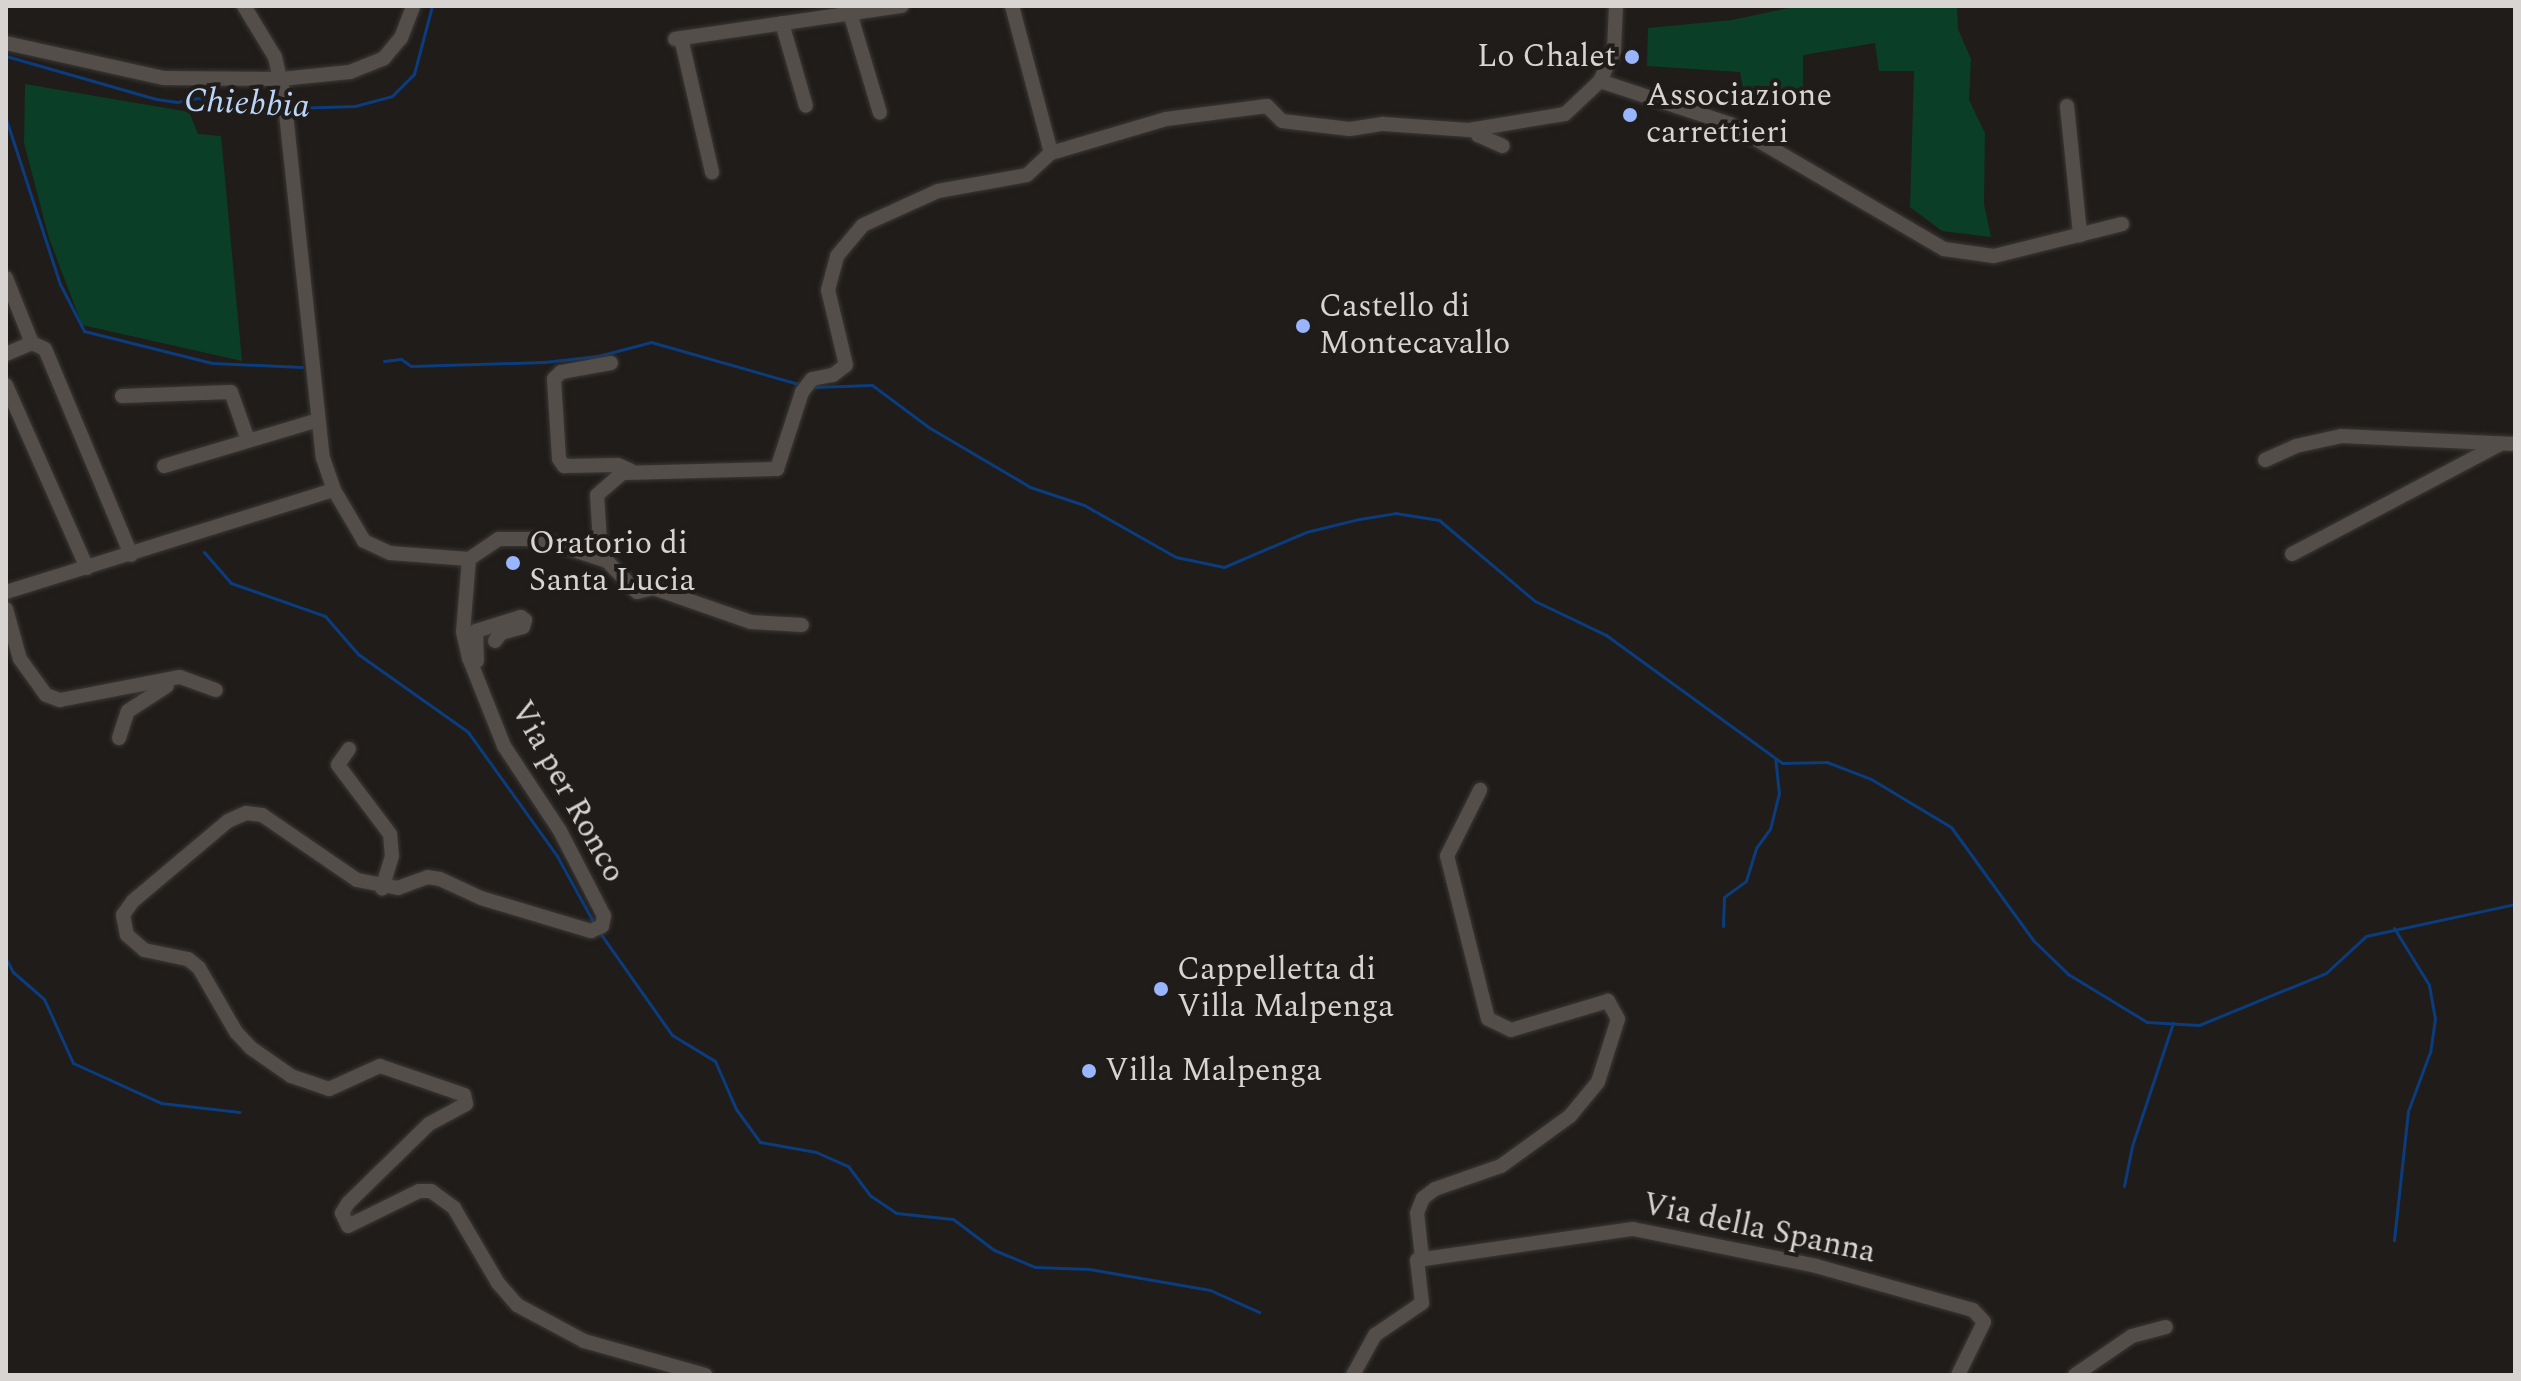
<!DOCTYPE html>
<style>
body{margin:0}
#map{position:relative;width:2521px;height:1381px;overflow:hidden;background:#201c19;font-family:Spectral,serif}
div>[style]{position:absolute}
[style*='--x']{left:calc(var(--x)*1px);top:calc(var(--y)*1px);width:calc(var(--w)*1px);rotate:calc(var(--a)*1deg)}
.green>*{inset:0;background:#0a3e27}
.stream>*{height:3px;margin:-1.5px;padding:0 1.5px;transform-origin:1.5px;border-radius:1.5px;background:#0a3c7e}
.roads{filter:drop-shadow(0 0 2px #3b3836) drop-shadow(0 0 2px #3b3836)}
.minor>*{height:14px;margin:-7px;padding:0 7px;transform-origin:7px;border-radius:7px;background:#534e4a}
.dots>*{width:22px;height:22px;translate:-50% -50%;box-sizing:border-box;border:4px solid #201c19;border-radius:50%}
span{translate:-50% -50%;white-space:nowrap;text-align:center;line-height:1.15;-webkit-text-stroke:8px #201c19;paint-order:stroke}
.poi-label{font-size:32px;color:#d7d4d2}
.right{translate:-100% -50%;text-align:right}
.left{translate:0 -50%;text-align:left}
.street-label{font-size:32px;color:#d7d4d2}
.water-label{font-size:34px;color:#bbd6fc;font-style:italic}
.frame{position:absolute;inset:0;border:8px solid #d7d4d2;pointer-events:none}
</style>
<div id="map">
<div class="green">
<div style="clip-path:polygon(1798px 6px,1957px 6px,1958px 29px,1971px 59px,1969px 100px,1985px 133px,1984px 204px,1991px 237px,1942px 231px,1910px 207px,1914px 71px,1879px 71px,1875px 43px,1803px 55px,1803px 93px,1758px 107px,1746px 105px,1740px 72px,1647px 66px,1648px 28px,1732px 20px)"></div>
<div style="clip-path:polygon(25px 84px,189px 112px,198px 134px,221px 136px,242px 361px,82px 325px,49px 238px,24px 143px)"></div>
</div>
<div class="stream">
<div style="--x:6;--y:56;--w:156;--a:16"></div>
<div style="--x:156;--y:99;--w:21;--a:8"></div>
<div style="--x:177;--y:102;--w:20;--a:-11"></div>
<div style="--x:197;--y:98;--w:83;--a:7.6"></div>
<div style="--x:291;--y:108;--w:64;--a:-1.8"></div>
<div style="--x:355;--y:106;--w:38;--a:-15"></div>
<div style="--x:392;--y:96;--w:31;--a:-45"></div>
<div style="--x:414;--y:74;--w:70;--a:-75.2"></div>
<div style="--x:6;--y:119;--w:174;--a:71.9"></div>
<div style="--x:60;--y:284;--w:53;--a:62.9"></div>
<div style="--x:84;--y:331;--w:132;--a:14"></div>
<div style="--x:212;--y:363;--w:90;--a:2.5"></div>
<div style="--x:384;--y:361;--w:17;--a:-7"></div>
<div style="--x:401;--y:359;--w:12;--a:35"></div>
<div style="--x:411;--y:366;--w:133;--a:-1.7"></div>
<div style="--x:544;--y:362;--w:54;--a:-6.3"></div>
<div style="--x:598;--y:356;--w:55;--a:-14.8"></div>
<div style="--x:651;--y:342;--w:157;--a:15.9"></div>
<div style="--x:813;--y:387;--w:59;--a:-1.9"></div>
<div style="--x:872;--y:385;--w:72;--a:36.6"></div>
<div style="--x:930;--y:428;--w:116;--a:30.5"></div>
<div style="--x:1030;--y:487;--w:57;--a:18.4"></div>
<div style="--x:1084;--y:505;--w:106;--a:29.5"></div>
<div style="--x:1176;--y:557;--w:49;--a:11.8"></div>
<div style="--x:1224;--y:567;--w:89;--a:-23.1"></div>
<div style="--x:1306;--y:532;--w:55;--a:-13.8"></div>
<div style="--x:1359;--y:519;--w:36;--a:-9"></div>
<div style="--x:1395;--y:513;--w:45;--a:9"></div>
<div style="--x:1439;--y:520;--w:126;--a:40.2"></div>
<div style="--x:1535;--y:601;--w:79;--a:25.6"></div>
<div style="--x:1606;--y:635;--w:218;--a:36"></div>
<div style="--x:1782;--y:763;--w:45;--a:-1.3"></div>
<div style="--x:1827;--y:762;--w:47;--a:21.1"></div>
<div style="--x:1871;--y:779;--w:93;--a:31"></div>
<div style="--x:1951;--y:827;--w:140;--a:54"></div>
<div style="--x:2033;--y:940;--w:49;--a:44.2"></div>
<div style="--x:2068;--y:974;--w:92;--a:31.3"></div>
<div style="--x:2147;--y:1022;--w:52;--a:3.3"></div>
<div style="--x:2199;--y:1025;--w:137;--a:-22.3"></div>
<div style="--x:2326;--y:973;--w:54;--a:-42.8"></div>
<div style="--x:2366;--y:936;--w:152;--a:-12.1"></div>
<div style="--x:204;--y:552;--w:41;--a:48.9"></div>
<div style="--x:231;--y:583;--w:100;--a:19.3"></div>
<div style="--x:325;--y:616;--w:50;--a:49"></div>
<div style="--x:358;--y:654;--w:135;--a:35.3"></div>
<div style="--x:468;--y:732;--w:153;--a:54.3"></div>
<div style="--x:557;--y:856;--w:77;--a:61.1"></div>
<div style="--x:1723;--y:926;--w:29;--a:-88"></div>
<div style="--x:1724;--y:897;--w:27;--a:-36"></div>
<div style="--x:1746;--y:881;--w:34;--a:-73"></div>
<div style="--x:1756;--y:848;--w:24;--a:-54"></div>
<div style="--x:1770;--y:829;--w:36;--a:-76"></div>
<div style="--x:1779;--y:794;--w:36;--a:-96"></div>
<div style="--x:2394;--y:928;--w:67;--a:58.4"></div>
<div style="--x:2429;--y:985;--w:34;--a:80"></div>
<div style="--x:2435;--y:1018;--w:34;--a:98"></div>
<div style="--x:2430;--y:1052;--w:63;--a:110.4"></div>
<div style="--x:2408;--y:1111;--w:130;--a:96.2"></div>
<div style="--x:600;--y:933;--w:125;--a:54.8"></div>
<div style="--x:672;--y:1035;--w:50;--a:31.2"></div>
<div style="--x:715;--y:1061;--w:52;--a:66.4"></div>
<div style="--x:736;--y:1109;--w:41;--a:54"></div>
<div style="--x:760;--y:1142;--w:57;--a:10.1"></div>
<div style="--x:816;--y:1152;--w:35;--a:24"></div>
<div style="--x:848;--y:1166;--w:38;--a:53"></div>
<div style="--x:871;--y:1196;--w:30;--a:34"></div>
<div style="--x:896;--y:1213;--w:57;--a:6"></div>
<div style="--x:953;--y:1219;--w:51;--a:37.1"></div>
<div style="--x:994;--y:1250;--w:44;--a:22.5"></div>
<div style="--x:1035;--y:1267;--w:54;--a:2.1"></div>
<div style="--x:1089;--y:1269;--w:123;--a:9.8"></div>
<div style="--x:1210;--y:1290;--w:54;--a:24.2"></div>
<div style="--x:6;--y:959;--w:15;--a:62"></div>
<div style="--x:13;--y:972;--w:41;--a:41.1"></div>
<div style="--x:44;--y:999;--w:70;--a:65.6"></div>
<div style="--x:73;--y:1063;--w:97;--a:24.4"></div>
<div style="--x:161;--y:1103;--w:79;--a:6.6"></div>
<div style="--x:2124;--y:1186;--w:41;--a:-78.7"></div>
<div style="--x:2132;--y:1146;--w:130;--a:-71.6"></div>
</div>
<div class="roads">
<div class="minor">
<div style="--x:244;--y:6;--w:60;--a:58.7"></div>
<div style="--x:275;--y:57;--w:39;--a:77"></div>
<div style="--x:284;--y:95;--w:365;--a:83.9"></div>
<div style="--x:323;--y:458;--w:34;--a:71"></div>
<div style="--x:334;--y:490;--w:59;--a:59.5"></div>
<div style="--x:364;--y:541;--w:29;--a:25"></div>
<div style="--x:390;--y:553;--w:79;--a:4.3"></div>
<div style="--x:469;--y:559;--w:36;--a:-34"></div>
<div style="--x:499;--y:539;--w:41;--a:0"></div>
<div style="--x:540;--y:539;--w:71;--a:18.2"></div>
<div style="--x:607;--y:561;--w:43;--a:45.9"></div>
<div style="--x:637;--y:592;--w:16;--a:-14"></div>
<div style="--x:653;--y:588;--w:104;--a:19.1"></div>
<div style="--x:751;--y:622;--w:51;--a:3.4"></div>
<div style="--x:1012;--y:6;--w:152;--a:75.1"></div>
<div style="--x:850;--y:13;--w:104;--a:73.3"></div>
<div style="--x:782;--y:23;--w:86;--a:73.9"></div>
<div style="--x:681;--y:38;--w:138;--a:77"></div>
<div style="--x:675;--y:39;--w:229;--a:-8.3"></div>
<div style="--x:6;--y:43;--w:162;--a:12.5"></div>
<div style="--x:164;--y:78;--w:117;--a:0.5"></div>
<div style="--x:281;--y:79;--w:69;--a:-5.8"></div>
<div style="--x:350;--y:72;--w:37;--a:-22"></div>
<div style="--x:384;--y:58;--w:26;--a:-50"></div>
<div style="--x:401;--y:38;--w:34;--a:-69"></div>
<div style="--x:1600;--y:81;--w:137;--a:18.3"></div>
<div style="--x:1730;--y:124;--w:248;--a:30.3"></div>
<div style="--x:1944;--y:249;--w:50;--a:8"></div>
<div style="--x:1994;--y:256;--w:132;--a:-14"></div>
<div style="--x:2067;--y:106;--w:130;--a:84.2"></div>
<div style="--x:1475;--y:129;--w:7;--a:63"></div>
<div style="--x:1478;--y:135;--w:27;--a:24"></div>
<div style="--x:1051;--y:153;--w:120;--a:-16.5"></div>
<div style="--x:1166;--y:119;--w:102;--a:-7.3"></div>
<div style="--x:1267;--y:106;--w:21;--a:45"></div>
<div style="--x:1282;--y:121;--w:68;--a:6.7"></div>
<div style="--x:1350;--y:129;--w:33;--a:-9"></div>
<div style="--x:1383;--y:124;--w:86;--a:4"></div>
<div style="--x:1469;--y:130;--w:97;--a:-9.5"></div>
<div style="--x:1565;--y:114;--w:48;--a:-43.3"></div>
<div style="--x:1600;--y:81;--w:33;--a:-65"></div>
<div style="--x:1614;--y:51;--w:45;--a:-87.5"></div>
<div style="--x:6;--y:278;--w:70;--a:68.2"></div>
<div style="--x:6;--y:354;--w:28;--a:-23"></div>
<div style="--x:32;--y:343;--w:14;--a:25"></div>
<div style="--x:45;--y:349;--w:223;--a:67.3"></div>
<div style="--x:611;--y:363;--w:51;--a:169.8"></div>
<div style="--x:561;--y:372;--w:10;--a:135"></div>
<div style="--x:554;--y:379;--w:80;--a:86.4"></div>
<div style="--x:559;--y:459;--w:9;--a:54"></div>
<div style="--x:564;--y:466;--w:54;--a:-1.1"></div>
<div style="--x:618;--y:465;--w:13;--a:23"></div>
<div style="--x:6;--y:385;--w:200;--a:66.1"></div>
<div style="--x:122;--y:396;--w:109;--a:-2.1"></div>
<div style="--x:231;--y:392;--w:51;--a:70.5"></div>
<div style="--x:2265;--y:460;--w:34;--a:-24"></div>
<div style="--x:2296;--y:446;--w:46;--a:-12.5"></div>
<div style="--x:2341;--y:436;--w:174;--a:2.6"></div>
<div style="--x:164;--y:466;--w:158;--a:-16.6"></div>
<div style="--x:2292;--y:554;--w:236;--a:-27.8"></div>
<div style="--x:601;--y:558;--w:63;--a:-93.6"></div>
<div style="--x:597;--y:495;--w:33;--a:-41"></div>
<div style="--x:622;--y:473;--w:155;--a:-1.5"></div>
<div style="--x:777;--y:469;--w:81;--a:-72"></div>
<div style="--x:802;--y:392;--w:16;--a:-52"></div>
<div style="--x:812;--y:379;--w:21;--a:-11"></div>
<div style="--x:833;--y:375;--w:16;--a:-38"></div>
<div style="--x:846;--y:365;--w:77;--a:-103.5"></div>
<div style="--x:828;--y:290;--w:35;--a:-75"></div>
<div style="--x:837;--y:256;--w:40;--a:-50"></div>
<div style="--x:863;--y:225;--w:82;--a:-24.4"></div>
<div style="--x:938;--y:191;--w:90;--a:-10.2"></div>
<div style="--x:1027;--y:175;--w:33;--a:-43"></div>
<div style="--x:469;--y:559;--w:73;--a:94.7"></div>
<div style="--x:463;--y:632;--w:27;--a:77"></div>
<div style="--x:469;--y:658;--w:95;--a:68.3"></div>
<div style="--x:504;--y:746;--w:102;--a:56.6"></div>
<div style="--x:560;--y:831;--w:96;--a:62.6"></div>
<div style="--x:604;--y:916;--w:10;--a:101"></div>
<div style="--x:602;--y:926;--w:12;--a:156"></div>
<div style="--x:591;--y:931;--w:115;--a:-163.3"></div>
<div style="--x:481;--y:898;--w:45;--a:-155.1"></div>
<div style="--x:440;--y:879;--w:12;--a:-171"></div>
<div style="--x:428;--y:877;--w:32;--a:160"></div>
<div style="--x:398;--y:888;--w:42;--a:-169"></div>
<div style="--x:357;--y:880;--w:115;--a:-145.6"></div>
<div style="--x:262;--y:815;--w:16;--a:-173"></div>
<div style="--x:246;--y:813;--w:20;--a:156"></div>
<div style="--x:228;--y:821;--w:124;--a:139.9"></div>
<div style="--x:133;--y:901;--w:17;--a:126"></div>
<div style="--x:123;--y:915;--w:20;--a:79"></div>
<div style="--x:127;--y:935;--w:23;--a:41"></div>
<div style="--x:144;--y:950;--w:45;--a:11.6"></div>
<div style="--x:188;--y:959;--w:14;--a:39"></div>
<div style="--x:199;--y:968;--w:74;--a:60"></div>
<div style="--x:236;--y:1032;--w:22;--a:47"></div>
<div style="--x:251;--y:1048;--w:49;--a:35"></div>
<div style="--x:291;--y:1076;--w:40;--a:18.9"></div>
<div style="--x:329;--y:1089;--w:56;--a:-24.3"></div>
<div style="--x:380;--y:1066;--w:89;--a:19"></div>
<div style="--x:464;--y:1095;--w:9;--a:77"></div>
<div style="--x:466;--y:1104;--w:42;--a:151.6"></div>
<div style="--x:429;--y:1124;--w:113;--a:135.7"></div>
<div style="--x:348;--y:1203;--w:12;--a:121"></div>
<div style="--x:342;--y:1213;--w:14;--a:65"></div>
<div style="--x:348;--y:1226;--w:79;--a:-26.2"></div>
<div style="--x:419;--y:1191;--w:12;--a:0"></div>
<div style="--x:431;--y:1191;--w:29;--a:36"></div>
<div style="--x:454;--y:1208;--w:87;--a:59.6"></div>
<div style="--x:498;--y:1283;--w:29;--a:49"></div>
<div style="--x:517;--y:1305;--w:76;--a:28.2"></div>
<div style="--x:584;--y:1341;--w:126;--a:15.7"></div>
<div style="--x:6;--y:592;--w:343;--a:-17.3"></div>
<div style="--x:6;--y:609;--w:52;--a:74.4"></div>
<div style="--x:20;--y:659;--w:44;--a:54.2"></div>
<div style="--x:46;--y:695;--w:15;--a:20"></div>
<div style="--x:60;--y:700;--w:122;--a:-10.9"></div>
<div style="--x:180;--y:677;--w:38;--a:20"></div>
<div style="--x:477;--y:661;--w:30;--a:-92"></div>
<div style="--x:476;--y:631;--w:47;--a:-17.3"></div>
<div style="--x:521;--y:617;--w:5;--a:37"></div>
<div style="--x:525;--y:620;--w:7;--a:106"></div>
<div style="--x:523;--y:627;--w:23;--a:165"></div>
<div style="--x:501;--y:633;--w:10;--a:127"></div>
<div style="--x:119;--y:738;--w:28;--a:-72"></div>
<div style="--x:128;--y:711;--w:46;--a:-32.7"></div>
<div style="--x:349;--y:749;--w:19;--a:125"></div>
<div style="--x:338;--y:765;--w:86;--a:53"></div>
<div style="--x:390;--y:834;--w:22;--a:85"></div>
<div style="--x:392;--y:856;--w:34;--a:107"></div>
<div style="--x:1422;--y:1258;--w:45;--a:-96.3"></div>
<div style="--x:1417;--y:1213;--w:16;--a:-68"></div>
<div style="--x:1423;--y:1198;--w:15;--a:-37"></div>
<div style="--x:1435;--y:1189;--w:70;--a:-19.2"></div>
<div style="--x:1501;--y:1166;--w:85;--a:-35.9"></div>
<div style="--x:1570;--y:1116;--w:44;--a:-50.5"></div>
<div style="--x:1598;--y:1082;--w:66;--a:-72.4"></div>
<div style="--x:1618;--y:1019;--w:21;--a:-119"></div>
<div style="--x:1608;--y:1001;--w:101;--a:163.4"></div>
<div style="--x:1511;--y:1030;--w:25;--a:-154"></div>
<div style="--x:1488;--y:1019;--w:168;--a:-104.1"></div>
<div style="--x:1447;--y:856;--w:74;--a:-63.4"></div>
<div style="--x:1353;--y:1375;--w:46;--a:-61.2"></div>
<div style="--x:1375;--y:1335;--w:57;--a:-34.2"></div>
<div style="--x:1422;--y:1303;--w:43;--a:-96.6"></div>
<div style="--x:1417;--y:1260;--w:218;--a:-8.2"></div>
<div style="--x:1633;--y:1229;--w:187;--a:11.4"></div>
<div style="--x:1816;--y:1266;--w:163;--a:15.7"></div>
<div style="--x:1973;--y:1310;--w:16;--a:47"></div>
<div style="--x:1984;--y:1322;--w:59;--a:116.1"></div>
<div style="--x:2075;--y:1375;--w:69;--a:-34.4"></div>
<div style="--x:2132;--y:1336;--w:35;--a:-15"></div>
</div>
</div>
<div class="dots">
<div style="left:1632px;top:57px;background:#98b5fd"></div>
<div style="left:1630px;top:115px;background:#98b5fd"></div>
<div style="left:1303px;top:326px;background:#98b5fd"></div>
<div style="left:513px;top:563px;background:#98b5fd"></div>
<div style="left:1161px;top:989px;background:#98b5fd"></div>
<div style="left:1089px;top:1071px;background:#98b5fd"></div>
</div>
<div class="poi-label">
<span class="right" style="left:1616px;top:57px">Lo Chalet</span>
<span class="left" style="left:1646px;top:115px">Associazione<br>carrettieri</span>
<span class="left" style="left:1319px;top:326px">Castello di<br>Montecavallo</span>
<span class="left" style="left:529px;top:563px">Oratorio di<br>Santa Lucia</span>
<span class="left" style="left:1177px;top:989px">Cappelletta di<br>Villa Malpenga</span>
<span class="left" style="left:1105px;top:1071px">Villa Malpenga</span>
</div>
<div class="street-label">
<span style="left:567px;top:792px;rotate:61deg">Via per Ronco</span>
<span style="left:1759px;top:1229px;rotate:12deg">Via della Spanna</span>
</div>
<div class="water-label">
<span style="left:247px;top:104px;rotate:3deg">Chiebbia</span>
</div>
<div class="frame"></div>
</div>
